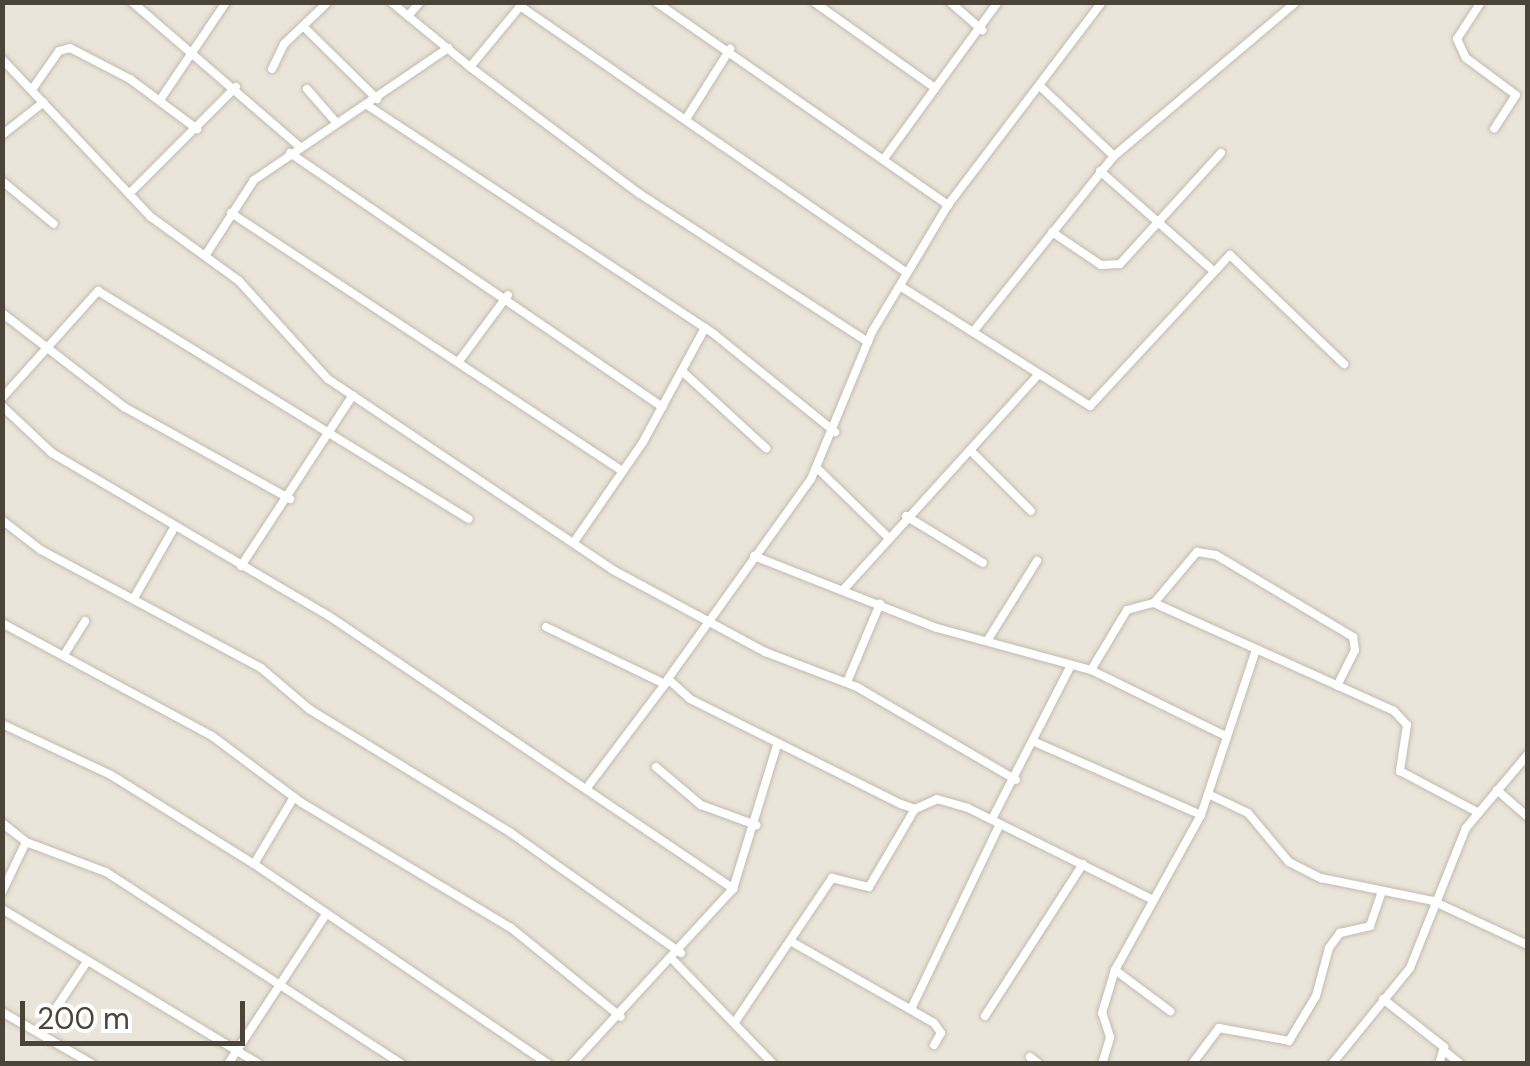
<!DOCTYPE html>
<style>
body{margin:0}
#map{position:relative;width:1530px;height:1066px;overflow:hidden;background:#f6f3ec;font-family:"DM Sans",sans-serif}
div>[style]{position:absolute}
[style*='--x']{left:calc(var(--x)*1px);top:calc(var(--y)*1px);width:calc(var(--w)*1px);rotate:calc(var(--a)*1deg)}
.residential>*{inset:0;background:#eae5da;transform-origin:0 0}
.roads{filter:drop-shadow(0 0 2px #c2bbae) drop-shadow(0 0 2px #c2bbae)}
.minor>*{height:8px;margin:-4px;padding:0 4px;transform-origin:4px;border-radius:4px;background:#fff}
span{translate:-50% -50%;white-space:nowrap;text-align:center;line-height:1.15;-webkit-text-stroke:8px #fff;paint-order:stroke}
.frame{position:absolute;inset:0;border:5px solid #4b4439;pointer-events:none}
.scale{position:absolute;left:20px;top:1001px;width:225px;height:45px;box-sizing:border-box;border:5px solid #4b4439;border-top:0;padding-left:12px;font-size:30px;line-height:35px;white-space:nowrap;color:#4b4439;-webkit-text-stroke:8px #fff;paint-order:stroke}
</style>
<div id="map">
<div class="residential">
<div style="left:3px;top:3px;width:1524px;height:1060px"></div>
</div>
<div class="roads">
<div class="minor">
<div style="--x:132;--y:2;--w:221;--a:40.8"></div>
<div style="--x:391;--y:2;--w:102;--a:39.4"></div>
<div style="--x:470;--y:67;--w:83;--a:-50.4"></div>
<div style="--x:656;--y:2;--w:356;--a:34.8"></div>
<div style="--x:814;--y:2;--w:148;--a:35.4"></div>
<div style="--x:950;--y:2;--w:43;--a:41.2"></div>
<div style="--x:1102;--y:2;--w:255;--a:127.2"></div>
<div style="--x:948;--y:205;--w:148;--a:120.9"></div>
<div style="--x:872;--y:332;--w:159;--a:112.5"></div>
<div style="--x:811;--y:479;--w:246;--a:125.6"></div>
<div style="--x:668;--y:679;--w:30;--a:42"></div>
<div style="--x:690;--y:699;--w:236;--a:26.5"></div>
<div style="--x:901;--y:804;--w:15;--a:20"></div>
<div style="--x:915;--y:809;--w:24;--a:-24"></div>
<div style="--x:937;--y:799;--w:32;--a:16"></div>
<div style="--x:968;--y:808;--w:207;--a:26.4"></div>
<div style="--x:1481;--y:2;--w:44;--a:123"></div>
<div style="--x:1457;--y:39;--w:21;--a:65"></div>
<div style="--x:1466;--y:58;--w:62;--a:36.5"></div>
<div style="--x:1516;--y:95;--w:40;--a:122.9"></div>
<div style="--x:520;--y:6;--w:470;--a:34.6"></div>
<div style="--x:408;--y:16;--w:18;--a:-49"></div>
<div style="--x:306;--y:29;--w:100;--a:44.6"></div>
<div style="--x:2;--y:59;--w:217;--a:46.7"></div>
<div style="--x:151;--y:217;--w:109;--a:36"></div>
<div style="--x:239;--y:281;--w:132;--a:47.8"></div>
<div style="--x:328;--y:379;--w:343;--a:33.8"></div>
<div style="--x:613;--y:570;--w:173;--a:28.3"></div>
<div style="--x:765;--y:652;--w:98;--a:20.8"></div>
<div style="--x:857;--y:687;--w:184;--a:30.3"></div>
<div style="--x:470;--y:67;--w:212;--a:36.8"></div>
<div style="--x:640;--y:194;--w:272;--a:33"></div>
<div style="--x:272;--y:69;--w:28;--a:-64"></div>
<div style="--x:284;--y:44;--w:61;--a:-43.7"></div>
<div style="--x:33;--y:88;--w:45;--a:-54.9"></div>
<div style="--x:59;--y:51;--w:11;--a:-15"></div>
<div style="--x:70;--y:48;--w:68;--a:27.3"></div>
<div style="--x:130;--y:79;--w:84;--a:36.7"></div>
<div style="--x:1042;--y:88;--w:99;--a:43.4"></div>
<div style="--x:307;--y:89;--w:44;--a:48.7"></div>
<div style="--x:160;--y:100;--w:118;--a:-56"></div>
<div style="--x:367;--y:105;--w:416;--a:33.4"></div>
<div style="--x:714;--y:334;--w:156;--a:39"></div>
<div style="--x:686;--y:119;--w:83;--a:-57.8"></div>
<div style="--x:2;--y:135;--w:53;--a:-38.2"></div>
<div style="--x:290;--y:153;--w:451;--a:34.3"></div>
<div style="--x:886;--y:156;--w:190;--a:-54"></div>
<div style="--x:1100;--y:171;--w:148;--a:41.4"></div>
<div style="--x:2;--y:181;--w:67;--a:39.6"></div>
<div style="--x:130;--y:193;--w:150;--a:-45"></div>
<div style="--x:231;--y:213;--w:468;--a:33.4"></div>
<div style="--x:1052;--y:232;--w:59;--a:34"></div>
<div style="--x:1101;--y:265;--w:19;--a:-3"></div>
<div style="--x:1120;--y:264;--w:150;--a:-47.7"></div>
<div style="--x:205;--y:256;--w:90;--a:-57.2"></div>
<div style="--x:254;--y:180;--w:235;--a:-34.2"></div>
<div style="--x:900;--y:286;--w:225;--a:32.3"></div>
<div style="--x:1090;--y:406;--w:206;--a:-47.2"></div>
<div style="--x:1230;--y:255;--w:158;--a:43.7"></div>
<div style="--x:2;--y:313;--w:154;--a:37.6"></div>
<div style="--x:124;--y:407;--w:190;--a:29"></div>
<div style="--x:973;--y:332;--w:226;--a:-51.3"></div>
<div style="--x:1114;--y:156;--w:238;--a:-40.2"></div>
<div style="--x:459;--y:361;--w:82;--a:-53.4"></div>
<div style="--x:683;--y:372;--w:113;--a:42.5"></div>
<div style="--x:2;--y:398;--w:144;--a:-48.1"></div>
<div style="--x:98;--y:291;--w:435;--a:31.6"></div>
<div style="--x:2;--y:406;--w:69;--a:43.2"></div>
<div style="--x:52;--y:453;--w:321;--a:30.5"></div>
<div style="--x:329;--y:616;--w:488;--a:34"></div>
<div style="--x:970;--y:450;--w:86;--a:45"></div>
<div style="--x:817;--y:468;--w:99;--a:44.2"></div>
<div style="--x:906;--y:516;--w:90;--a:31.4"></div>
<div style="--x:2;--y:520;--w:49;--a:37.6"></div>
<div style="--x:41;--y:550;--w:250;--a:28.2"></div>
<div style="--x:261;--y:668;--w:63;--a:40.5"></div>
<div style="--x:309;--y:709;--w:237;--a:31.5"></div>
<div style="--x:511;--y:833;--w:208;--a:35.2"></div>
<div style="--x:574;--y:542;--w:121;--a:-55.4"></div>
<div style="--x:643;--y:442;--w:130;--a:-61.5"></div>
<div style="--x:754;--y:556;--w:197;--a:21.5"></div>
<div style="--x:937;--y:628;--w:160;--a:15.3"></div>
<div style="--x:1091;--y:670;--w:150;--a:26.1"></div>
<div style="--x:241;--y:566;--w:204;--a:-56.8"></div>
<div style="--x:844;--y:589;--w:287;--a:-47.8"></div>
<div style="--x:134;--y:598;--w:83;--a:-60.3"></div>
<div style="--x:1154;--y:603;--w:67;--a:-49.9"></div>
<div style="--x:1197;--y:552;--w:19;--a:9"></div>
<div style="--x:1216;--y:555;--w:160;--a:30.9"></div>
<div style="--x:1353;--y:637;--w:13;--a:81"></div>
<div style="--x:1355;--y:650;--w:40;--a:116.6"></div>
<div style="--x:2;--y:623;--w:238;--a:28.3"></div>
<div style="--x:212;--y:736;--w:112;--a:36.7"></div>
<div style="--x:302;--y:803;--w:244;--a:30.9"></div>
<div style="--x:511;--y:928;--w:141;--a:39"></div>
<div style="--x:546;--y:627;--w:132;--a:25.6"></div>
<div style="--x:989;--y:638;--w:91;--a:-58.1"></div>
<div style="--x:64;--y:655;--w:40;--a:-58"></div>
<div style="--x:1091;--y:670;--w:70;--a:-59"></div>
<div style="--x:1127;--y:610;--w:28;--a:-15"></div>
<div style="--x:1154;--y:603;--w:263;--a:24.2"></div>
<div style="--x:1394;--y:711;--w:19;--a:47"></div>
<div style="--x:1407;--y:725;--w:47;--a:98.7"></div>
<div style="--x:1400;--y:771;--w:89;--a:28"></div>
<div style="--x:847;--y:682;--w:85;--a:-67.1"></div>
<div style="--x:2;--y:724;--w:120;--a:25.1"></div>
<div style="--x:111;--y:775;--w:168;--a:31.9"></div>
<div style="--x:254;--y:864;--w:356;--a:34.2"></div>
<div style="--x:1037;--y:743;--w:179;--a:23.7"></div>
<div style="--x:656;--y:767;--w:59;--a:40.2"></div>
<div style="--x:701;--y:805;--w:59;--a:20"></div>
<div style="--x:589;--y:785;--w:128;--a:-53"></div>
<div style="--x:1497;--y:790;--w:41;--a:41.1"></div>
<div style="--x:1208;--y:794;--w:44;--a:25.4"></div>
<div style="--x:1248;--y:813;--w:64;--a:50.1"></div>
<div style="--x:1289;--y:862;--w:36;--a:27"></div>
<div style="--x:1321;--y:878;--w:114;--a:11.6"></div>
<div style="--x:1433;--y:901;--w:105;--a:24.9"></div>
<div style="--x:992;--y:819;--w:169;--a:-62.8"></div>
<div style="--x:2;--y:823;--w:31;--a:38"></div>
<div style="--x:26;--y:842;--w:85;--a:20.6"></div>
<div style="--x:106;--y:872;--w:353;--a:33"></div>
<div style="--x:254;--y:864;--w:78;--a:-59.2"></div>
<div style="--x:2;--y:892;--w:55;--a:-64.4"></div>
<div style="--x:2;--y:909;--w:300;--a:31.1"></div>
<div style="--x:792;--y:942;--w:163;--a:29.7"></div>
<div style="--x:934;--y:1023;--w:12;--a:55"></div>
<div style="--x:941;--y:1033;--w:14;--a:120"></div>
<div style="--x:674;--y:961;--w:143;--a:46.1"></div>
<div style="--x:1115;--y:970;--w:69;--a:36.7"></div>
<div style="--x:1383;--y:999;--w:78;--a:38.2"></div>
<div style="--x:1444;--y:1047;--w:18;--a:106"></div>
<div style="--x:911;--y:1009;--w:205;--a:-64.3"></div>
<div style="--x:2;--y:1012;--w:104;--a:30"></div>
<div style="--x:985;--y:1016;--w:181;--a:-57.2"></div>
<div style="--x:735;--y:1022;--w:174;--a:-56"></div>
<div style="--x:832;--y:878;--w:38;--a:14"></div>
<div style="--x:869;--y:887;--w:91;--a:-59.5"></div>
<div style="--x:40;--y:1032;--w:83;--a:-56.3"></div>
<div style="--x:1447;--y:1053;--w:17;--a:40"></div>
<div style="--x:1030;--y:1057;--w:11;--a:38"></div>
<div style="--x:228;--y:1064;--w:179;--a:-56.8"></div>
<div style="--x:572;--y:1064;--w:238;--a:-47.4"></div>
<div style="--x:733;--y:889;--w:151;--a:-73"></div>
<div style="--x:1102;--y:1064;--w:28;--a:-73"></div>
<div style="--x:1110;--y:1037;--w:25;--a:-108"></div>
<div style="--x:1102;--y:1013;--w:45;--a:-73.2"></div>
<div style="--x:1115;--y:970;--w:177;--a:-61"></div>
<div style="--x:1201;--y:815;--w:171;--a:-71.6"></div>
<div style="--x:1192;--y:1064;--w:45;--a:-53.1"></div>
<div style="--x:1219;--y:1028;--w:71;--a:10.5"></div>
<div style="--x:1289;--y:1041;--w:52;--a:-59"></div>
<div style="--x:1316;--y:996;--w:50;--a:-74.8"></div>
<div style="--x:1329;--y:948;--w:19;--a:-54"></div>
<div style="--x:1340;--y:933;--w:31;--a:-13"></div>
<div style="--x:1370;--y:926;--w:36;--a:-71"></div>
<div style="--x:1332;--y:1064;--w:124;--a:-50.9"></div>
<div style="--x:1410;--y:968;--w:151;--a:-68.2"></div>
<div style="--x:1466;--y:828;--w:97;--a:-50"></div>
</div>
</div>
<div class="frame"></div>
<div class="scale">200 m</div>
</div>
